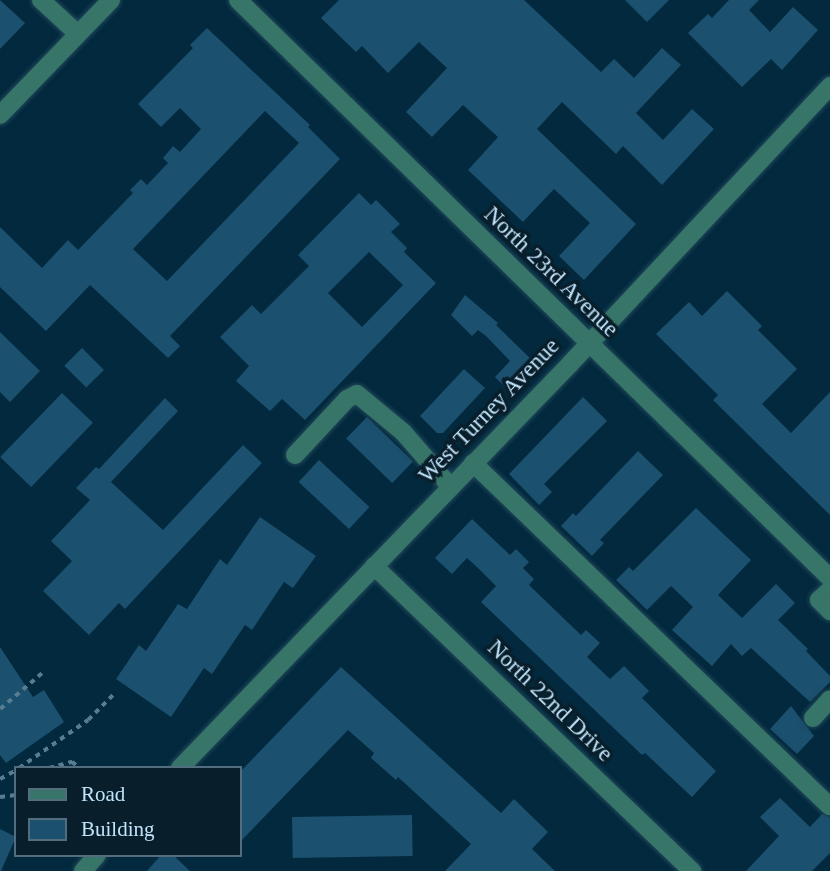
<!DOCTYPE html>
<style>
body{margin:0}
#map{position:relative;width:830px;height:871px;overflow:hidden;background:#02293d;font-family:"Times New Roman",serif}
div>[style]{position:absolute}
[style*='--x']{left:calc(var(--x)*1px);top:calc(var(--y)*1px);width:calc(var(--w)*1px);rotate:calc(var(--a)*1deg)}
.building>*{inset:0;background:#1b506e;transform-origin:0 0}
.path>*{height:3.5px;margin-top:-1.75px;transform-origin:0;background:repeating-linear-gradient(90deg,#587d92 0 5px,transparent 0 10px)}
.roads{filter:drop-shadow(0 0 2px #21475b) drop-shadow(0 0 2px #21475b)}
.minor>*{height:18px;margin:-9px;padding:0 9px;transform-origin:9px;border-radius:9px;background:#367568}
span{translate:-50% -50%;white-space:nowrap;text-align:center;line-height:1.15;-webkit-text-stroke:7px #081e2b;paint-order:stroke}
.street-label{font-size:23px;color:#c1e3fa}
.legend{position:absolute;left:14px;top:766px;width:228px;height:91px;box-sizing:border-box;background:#081e2b;border:2px solid #526d7e;margin:0;padding:9px 12px;list-style:none;font-size:21px;color:#c1e3fa}
.legend li{display:flex;align-items:center;gap:14px;height:35px}
.legend b{width:35px;border:2px solid #526d7e}
</style>
<div id="map">
<div class="building">
<div style="clip-path:polygon(0 0,25px 23px,0 49px)"></div>
<div style="clip-path:polygon(339px 0,524px 0,601px 72px,614px 59px,634px 78px,662px 48px,681px 65px,636px 113px,663px 140px,692px 109px,714px 129px,662px 185px,623px 146px,616px 154px,562px 102px,537px 129px,636px 224px,584px 280px,559px 256px,590px 223px,554px 189px,523px 222px,468px 170px,498px 137px,463px 105px,432px 137px,406px 112px,447px 68px,419px 42px,388px 73px,362px 46px,356px 52px,321px 18px)"></div>
<div style="clip-path:polygon(625px 0,669px 0,647px 22px)"></div>
<div style="clip-path:polygon(729px 0,759px 0,749px 10px,770px 32px,793px 7px,818px 30px,782px 70px,771px 59px,742px 87px,688px 33px,708px 14px,712px 18px)"></div>
<div style="clip-path:polygon(evenodd,207px 28px,310px 125px,308px 127px,340px 159px,170px 336px,180px 346px,168px 358px,90px 285px,46px 331px,0 287px,0 227px,42px 268px,68px 240px,78px 250px,133px 193px,130px 190px,141px 179px,147px 185px,168px 163px,163px 158px,173px 146px,180px 152px,201px 129px,180px 108px,161px 127px,138px 104px,193px 48px,190px 45px,207px 28px,265px 111px,299px 143px,167px 281px,133px 249px,265px 111px)"></div>
<div style="clip-path:polygon(evenodd,359px 193px,371px 205px,376px 200px,400px 224px,391px 232px,407px 248px,404px 252px,436px 283px,305px 420px,282px 399px,270px 411px,236px 381px,249px 366px,220px 337px,252px 305px,261px 314px,309px 266px,298px 255px,359px 193px,369px 252px,403px 285px,362px 327px,328px 293px,369px 252px)"></div>
<div style="clip-path:polygon(727px 291px,762px 326px,758px 330px,797px 369px,762px 404px,791px 433px,830px 392px,830px 515px,713px 400px,718px 395px,656px 334px,689px 302px,702px 316px)"></div>
<div style="clip-path:polygon(465px 295px,498px 323px,496px 325px,536px 364px,509px 391px,495px 377px,510px 361px,486px 336px,478px 330px,472px 336px,451px 315px)"></div>
<div style="clip-path:polygon(0 332px,40px 371px,10px 402px,0 392px)"></div>
<div style="left:82px;top:348px;width:31px;height:25px;rotate:45deg"></div>
<div style="clip-path:polygon(464px 369px,485px 388px,443px 433px,437px 433px,420px 416px)"></div>
<div style="left:62px;top:393px;width:43px;height:89px;rotate:44deg"></div>
<div style="clip-path:polygon(583px 397px,607px 421px,544px 484px,552px 492px,539px 505px,509px 474px)"></div>
<div style="clip-path:polygon(165px 398px,178px 411px,111px 482px,163px 530px,243px 445px,262px 463px,125px 609px,119px 603px,89px 635px,43px 591px,72px 561px,51px 541px,90px 500px,76px 488px,96px 467px,99px 469px)"></div>
<div style="left:367px;top:417px;width:64px;height:30px;rotate:44deg"></div>
<div style="clip-path:polygon(638px 451px,663px 475px,600px 540px,604px 543px,592px 556px,561px 526px,573px 513px,576px 516px)"></div>
<div style="left:319px;top:460px;width:69px;height:30px;rotate:43deg"></div>
<div style="clip-path:polygon(696px 508px,751px 560px,718px 595px,742px 618px,776px 584px,795px 603px,778px 620px,808px 649px,806px 651px,830px 676px,830px 682px,810px 702px,751px 648px,742px 656px,731px 644px,712px 666px,672px 630px,693px 607px,671px 586px,647px 610px,616px 580px,629px 567px,633px 571px)"></div>
<div style="clip-path:polygon(260px 517px,316px 556px,293px 588px,284px 582px,252px 630px,245px 625px,212px 674px,204px 668px,171px 717px,116px 679px,139px 645px,146px 651px,178px 604px,187px 609px,220px 559px,227px 565px)"></div>
<div style="clip-path:polygon(472px 519px,510px 555px,516px 549px,529px 562px,523px 568px,534px 579px,529px 585px,581px 635px,586px 630px,600px 643px,587px 657px,610px 679px,624px 666px,649px 691px,642px 698px,716px 771px,692px 797px,645px 753px,642px 755px,481px 602px,496px 586px,478px 568px,467px 558px,452px 574px,435px 558px)"></div>
<div style="clip-path:polygon(0 647px,33px 697px,44px 690px,64px 722px,6px 763px,0 755px)"></div>
<div style="clip-path:polygon(341px 667px,501px 813px,514px 799px,548px 832px,532px 849px,555px 871px,445px 871px,471px 844px,398px 777px,396px 780px,371px 758px,374px 753px,348px 730px,240px 842px,240px 772px)"></div>
<div style="clip-path:polygon(791px 706px,814px 736px,797px 754px,770px 729px)"></div>
<div style="clip-path:polygon(780px 798px,810px 827px,822px 814px,830px 817px,830px 853px,812px 871px,746px 871px,779px 836px,760px 817px)"></div>
<div style="left:412px;top:815px;width:41px;height:120px;rotate:89deg"></div>
<div style="clip-path:polygon(0 829px,16px 837px,1px 871px,0 871px)"></div>
<div style="clip-path:polygon(161px 855px,173px 855px,190px 871px,147px 871px)"></div>
</div>
<div class="path">
<div style="--x:0;--y:709;--w:55;--a:-40.6"></div>
<div style="--x:19;--y:768;--w:84;--a:-34.8"></div>
<div style="--x:88;--y:720;--w:35;--a:-45"></div>
<div style="--x:49;--y:768;--w:24;--a:-15"></div>
<div style="--x:72;--y:762;--w:10;--a:37"></div>
<div style="--x:0;--y:779;--w:18;--a:-29"></div>
<div style="--x:0;--y:797;--w:16;--a:-7"></div>
</div>
<div class="roads">
<div class="minor">
<div style="--x:41;--y:0;--w:50;--a:42.6"></div>
<div style="--x:238;--y:0;--w:827;--a:44.31"></div>
<div style="--x:0;--y:115;--w:160;--a:-46"></div>
<div style="--x:295;--y:455;--w:76;--a:-47.1"></div>
<div style="--x:347;--y:399;--w:11;--a:-27"></div>
<div style="--x:357;--y:394;--w:60;--a:39.6"></div>
<div style="--x:403;--y:432;--w:72;--a:49"></div>
<div style="--x:473;--y:463;--w:495;--a:43.9"></div>
<div style="--x:374;--y:566;--w:441;--a:43.8"></div>
<div style="--x:830;--y:590;--w:15;--a:138"></div>
<div style="--x:819;--y:600;--w:16;--a:45"></div>
<div style="--x:813;--y:718;--w:25;--a:-48"></div>
<div style="--x:180;--y:768;--w:562;--a:-46.01"></div>
<div style="--x:570;--y:364;--w:381;--a:-46.9"></div>
<div style="--x:83;--y:871;--w:21;--a:-49"></div>
</div>
</div>
<div class="street-label">
<span style="left:551px;top:272px;rotate:44deg">North 23rd Avenue</span>
<span style="left:489px;top:411px;rotate:-46deg">West Turney Avenue</span>
<span style="left:550px;top:701px;rotate:44deg">North 22nd Drive</span>
</div>
<ul class="legend">
<li><b style="height:9px;background:#367568"></b>Road</li>
<li><b style="height:19px;background:#1b506e"></b>Building</li>
</ul>
</div>
